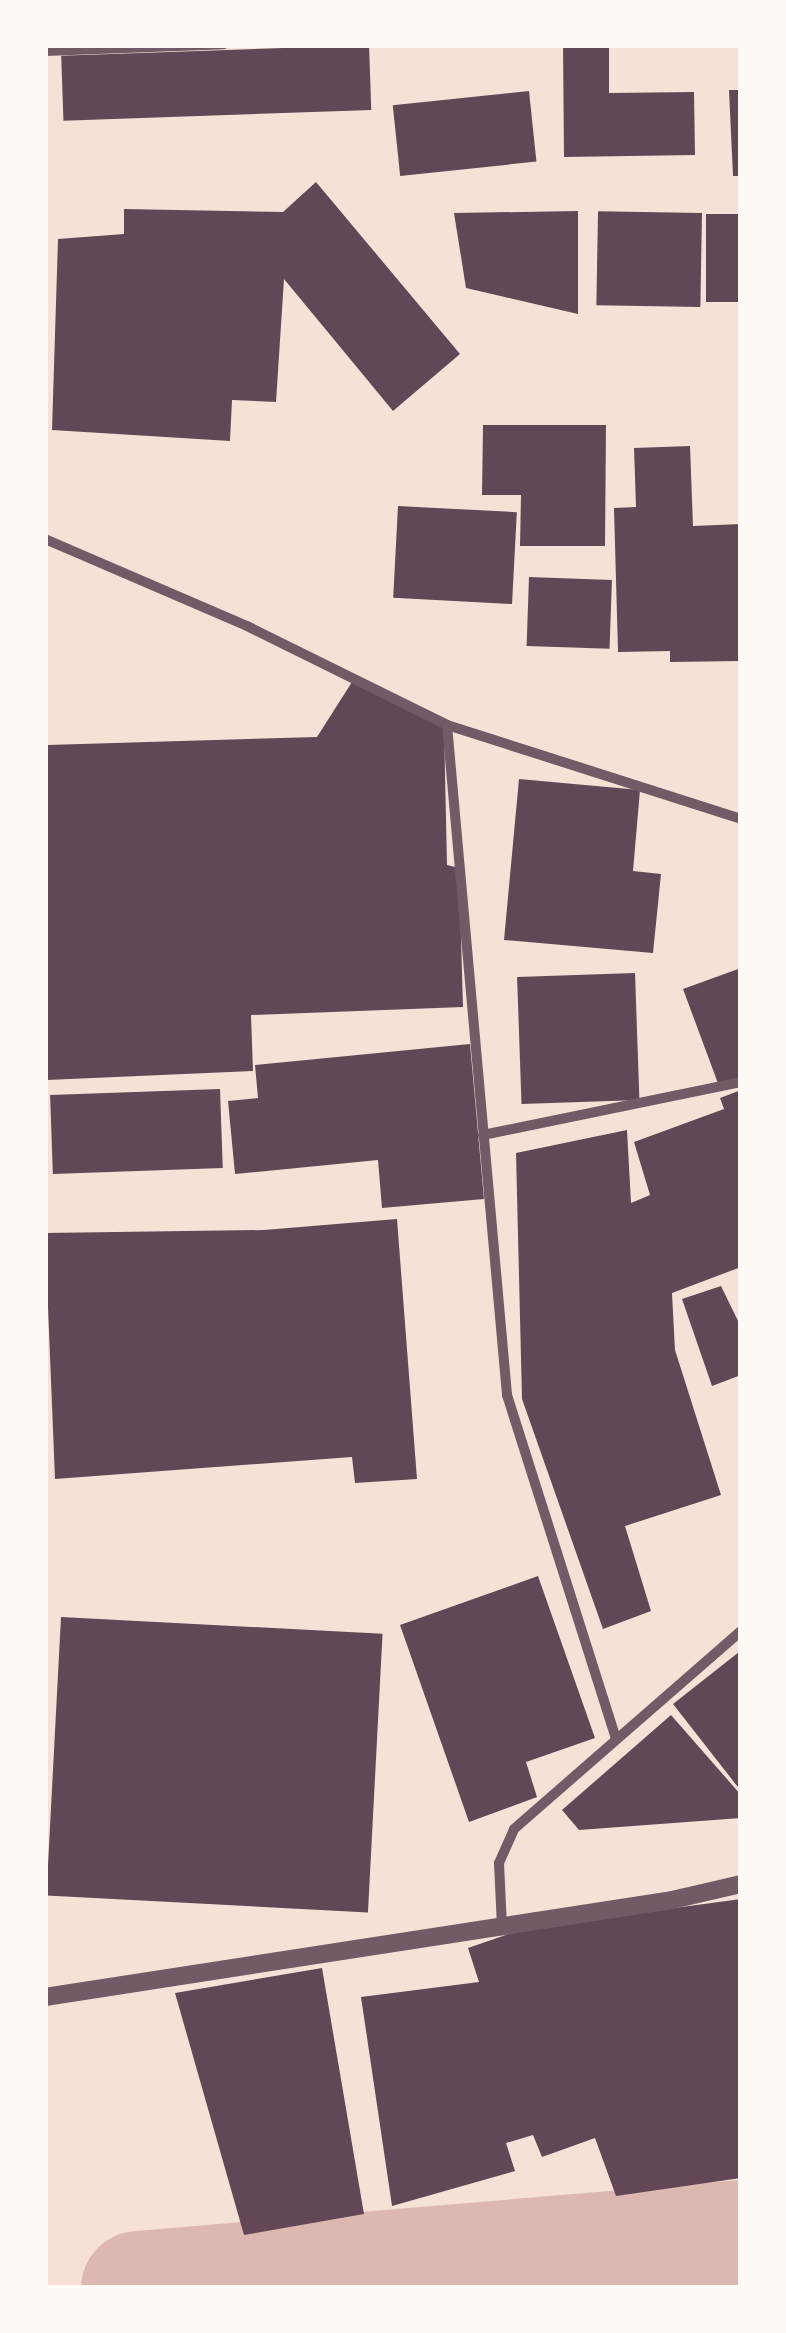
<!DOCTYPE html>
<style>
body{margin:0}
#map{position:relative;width:786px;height:2333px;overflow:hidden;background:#f7e1d7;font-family:"Exo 2",sans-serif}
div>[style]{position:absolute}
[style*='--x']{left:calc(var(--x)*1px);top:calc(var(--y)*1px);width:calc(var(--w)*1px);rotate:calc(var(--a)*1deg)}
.river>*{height:115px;margin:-57.5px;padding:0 57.5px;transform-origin:57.5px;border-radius:57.5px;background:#dcb8b0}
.building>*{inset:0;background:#644757;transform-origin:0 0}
.service>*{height:8px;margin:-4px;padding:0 4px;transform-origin:4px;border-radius:4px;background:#755966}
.minor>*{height:10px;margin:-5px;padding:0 5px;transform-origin:5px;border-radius:5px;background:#755966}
.tertiary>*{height:18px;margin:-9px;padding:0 9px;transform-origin:9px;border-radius:9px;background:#755966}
span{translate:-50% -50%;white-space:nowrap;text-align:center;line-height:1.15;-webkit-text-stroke:8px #fffaf5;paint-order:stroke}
.frame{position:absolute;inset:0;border:48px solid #fffaf5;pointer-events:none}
</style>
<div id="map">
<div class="river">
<div style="--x:138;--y:2288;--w:605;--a:-4.83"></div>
</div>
<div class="building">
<div style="left:369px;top:45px;width:65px;height:308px;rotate:88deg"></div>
<div style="clip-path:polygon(563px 45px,609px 45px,609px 93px,694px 92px,695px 155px,564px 157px)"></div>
<div style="clip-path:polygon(729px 90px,741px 90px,741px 176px,733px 176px)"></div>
<div style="left:529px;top:91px;width:71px;height:137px;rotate:84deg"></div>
<div style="clip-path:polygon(316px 182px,460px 354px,393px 411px,284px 279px,276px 402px,232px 400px,230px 441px,52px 430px,58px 239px,124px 234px,124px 209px,283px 212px)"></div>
<div style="clip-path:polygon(578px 211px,578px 314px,466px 288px,454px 213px)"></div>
<div style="left:702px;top:213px;width:94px;height:104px;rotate:91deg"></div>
<div style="left:706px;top:214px;width:35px;height:88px"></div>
<div style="clip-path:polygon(483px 425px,606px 425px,605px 546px,520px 546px,521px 495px,482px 495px)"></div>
<div style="clip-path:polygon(690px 446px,693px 526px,741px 524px,741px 661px,670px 662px,670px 651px,618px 652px,614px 508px,636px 507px,634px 448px)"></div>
<div style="left:398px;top:506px;width:119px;height:92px;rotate:3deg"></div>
<div style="left:529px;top:577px;width:83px;height:69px;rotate:2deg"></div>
<div style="clip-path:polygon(352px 682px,444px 727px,447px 865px,459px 868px,463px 1007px,251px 1015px,253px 1071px,47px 1080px,48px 745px,317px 737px)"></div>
<div style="clip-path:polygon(519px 779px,640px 790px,633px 871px,661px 874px,653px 953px,504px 940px)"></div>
<div style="clip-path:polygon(741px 968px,741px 1077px,719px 1086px,683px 989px)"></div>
<div style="left:635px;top:973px;width:127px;height:118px;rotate:88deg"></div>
<div style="clip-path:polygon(470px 1044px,484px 1199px,382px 1208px,378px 1160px,235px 1174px,228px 1101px,258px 1098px,255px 1065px)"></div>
<div style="left:220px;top:1089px;width:79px;height:170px;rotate:88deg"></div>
<div style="clip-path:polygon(741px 1090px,741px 1267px,672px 1293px,675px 1350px,721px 1495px,625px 1526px,651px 1611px,603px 1629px,522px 1399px,516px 1153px,627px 1130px,631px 1203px,650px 1195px,634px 1142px,724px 1109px,720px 1098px)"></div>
<div style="clip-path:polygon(397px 1219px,417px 1479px,355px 1483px,352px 1457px,55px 1479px,45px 1233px,264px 1230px)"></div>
<div style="clip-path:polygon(721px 1286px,741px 1327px,741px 1375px,712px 1386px,682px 1299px)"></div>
<div style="clip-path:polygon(538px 1576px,595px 1738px,526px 1762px,537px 1797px,469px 1822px,400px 1625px)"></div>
<div style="left:61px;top:1617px;width:322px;height:279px;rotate:3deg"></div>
<div style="clip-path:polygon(739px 1652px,741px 1654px,741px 1791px,673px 1704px)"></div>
<div style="clip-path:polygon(671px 1715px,741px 1795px,741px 1818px,579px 1830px,562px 1810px)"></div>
<div style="clip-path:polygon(741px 1899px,741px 2178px,616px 2196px,595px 2138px,542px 2157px,533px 2135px,506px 2143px,515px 2171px,392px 2206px,361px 1997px,479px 1982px,468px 1948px,526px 1928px)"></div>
<div style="clip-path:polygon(322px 1968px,364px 2214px,244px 2235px,175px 1993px)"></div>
</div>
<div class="service">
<div style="--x:45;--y:52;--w:179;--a:-2.2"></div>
</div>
<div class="minor">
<div style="--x:45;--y:539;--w:220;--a:23.3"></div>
<div style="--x:247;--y:626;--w:223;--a:26.3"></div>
<div style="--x:447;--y:725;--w:309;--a:17.7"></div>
<div style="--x:447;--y:725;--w:673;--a:84.88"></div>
<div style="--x:507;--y:1395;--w:360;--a:72.4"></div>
<div style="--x:483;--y:1135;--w:263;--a:-11.6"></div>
<div style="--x:502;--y:1927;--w:64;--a:-92.7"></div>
<div style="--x:499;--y:1863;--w:37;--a:-66"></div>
<div style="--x:514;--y:1829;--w:301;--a:-41.1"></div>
</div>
<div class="tertiary">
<div style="--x:45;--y:1997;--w:634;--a:-8.79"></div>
<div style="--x:672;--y:1900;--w:71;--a:-13.1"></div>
</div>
<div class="frame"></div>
</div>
